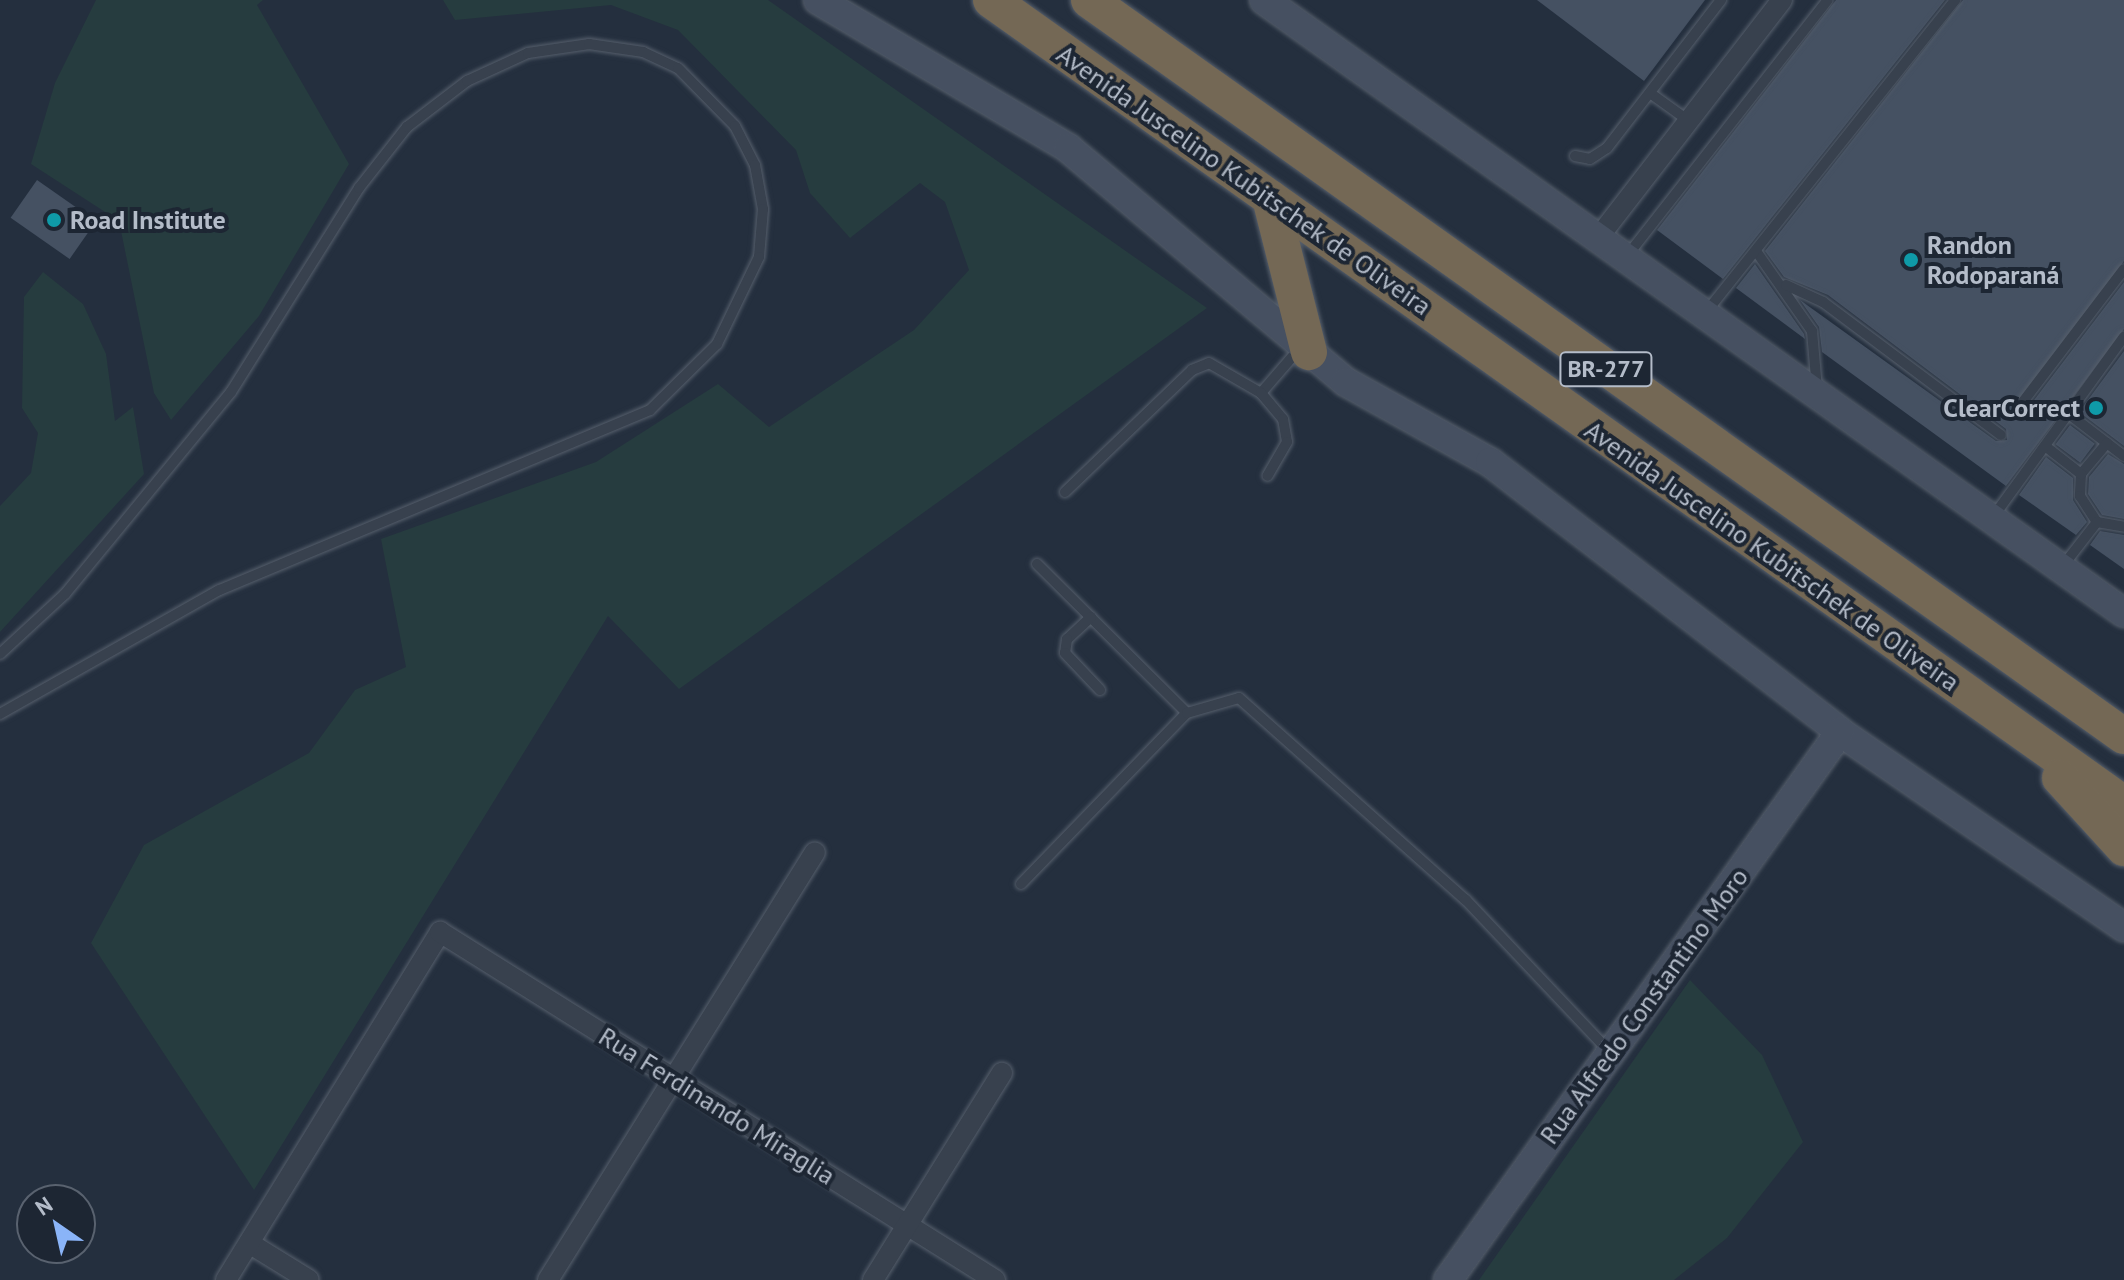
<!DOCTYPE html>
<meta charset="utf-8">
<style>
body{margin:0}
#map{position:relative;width:2124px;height:1280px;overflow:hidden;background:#242f3e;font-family:"PT Sans",sans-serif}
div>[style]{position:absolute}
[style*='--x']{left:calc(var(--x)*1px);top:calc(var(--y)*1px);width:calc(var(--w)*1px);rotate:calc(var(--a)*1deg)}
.green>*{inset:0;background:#263c3f}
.building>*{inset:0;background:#455162;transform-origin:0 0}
.roads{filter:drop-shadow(0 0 2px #565f6c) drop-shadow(0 0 2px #565f6c)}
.lane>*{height:10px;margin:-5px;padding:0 5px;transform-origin:5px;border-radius:5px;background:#38414e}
.street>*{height:20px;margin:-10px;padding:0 10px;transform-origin:10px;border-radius:10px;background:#38414e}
.secondary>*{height:28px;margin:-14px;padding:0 14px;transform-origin:14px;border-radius:14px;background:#465061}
.highway>*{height:36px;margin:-18px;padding:0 18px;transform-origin:18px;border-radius:18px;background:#746855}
.dots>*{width:22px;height:22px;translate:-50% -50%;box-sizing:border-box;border:4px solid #1d2633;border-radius:50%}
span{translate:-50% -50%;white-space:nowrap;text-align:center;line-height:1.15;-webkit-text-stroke:8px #1d2633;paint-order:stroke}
.shield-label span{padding:2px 6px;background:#1d2633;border:2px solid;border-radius:6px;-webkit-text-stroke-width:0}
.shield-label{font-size:24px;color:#b4bcc9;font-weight:700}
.street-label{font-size:26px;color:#b4bcc9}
.poi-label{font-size:26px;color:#b4bcc9;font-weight:700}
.left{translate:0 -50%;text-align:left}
.right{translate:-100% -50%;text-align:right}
.north{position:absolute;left:16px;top:1184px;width:80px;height:80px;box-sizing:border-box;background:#1d2633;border:2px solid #59626f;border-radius:50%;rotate:326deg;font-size:22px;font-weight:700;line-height:32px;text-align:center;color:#b4bcc9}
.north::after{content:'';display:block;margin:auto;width:28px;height:36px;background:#8ab4f8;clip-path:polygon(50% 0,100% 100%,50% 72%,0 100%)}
</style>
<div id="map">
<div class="green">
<div style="clip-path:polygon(96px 0,263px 0,257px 5px,349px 164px,259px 316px,171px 420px,154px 393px,119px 221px,31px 164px,55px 83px)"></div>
<div style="clip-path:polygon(443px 0,768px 0,1207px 308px,679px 689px,608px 616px,254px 1190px,91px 943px,144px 845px,309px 753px,355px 690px,406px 667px,381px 539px,596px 462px,718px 384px,769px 427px,914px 330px,969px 270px,945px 202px,920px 183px,850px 238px,810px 193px,796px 150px,678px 30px,611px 5px,455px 20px)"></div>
<div style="clip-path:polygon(43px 272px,83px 304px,106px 354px,115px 421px,133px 407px,144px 474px,0 632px,0 506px,31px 473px,38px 433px,22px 408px,24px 297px)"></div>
<div style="clip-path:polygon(1690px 980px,1762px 1055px,1803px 1142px,1727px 1238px,1674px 1280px,1479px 1280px)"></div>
</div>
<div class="building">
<div style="clip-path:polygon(1537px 0,1705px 0,1644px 81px)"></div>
<div style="clip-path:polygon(1836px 0,1945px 0,1723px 279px,1657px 230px)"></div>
<div style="clip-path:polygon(1963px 0,2124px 0,2124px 261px,2015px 407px,2028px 408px,2124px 282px,2124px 329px,2006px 486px,1822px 352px,1819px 327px,1800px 300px,1996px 441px,2007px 440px,2006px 429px,1828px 295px,1784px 277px,1765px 251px)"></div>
<div style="left:37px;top:180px;width:72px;height:46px;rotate:35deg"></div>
<div style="clip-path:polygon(1755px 264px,1804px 334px,1805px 339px,1736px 288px)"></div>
<div style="clip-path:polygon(2124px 351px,2124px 446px,2079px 412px)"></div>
<div style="left:2070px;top:425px;width:31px;height:24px;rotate:37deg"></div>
<div style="clip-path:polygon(2108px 454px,2124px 464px,2124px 519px,2102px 515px,2088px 494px,2089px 477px)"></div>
<div style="clip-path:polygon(2046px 457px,2073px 478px,2073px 500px,2087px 522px,2076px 535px,2019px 495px)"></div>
<div style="clip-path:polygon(2100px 531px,2124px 535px,2124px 569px,2090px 545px)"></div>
</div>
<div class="roads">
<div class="lane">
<div style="--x:1650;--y:93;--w:48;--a:35.7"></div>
<div style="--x:1575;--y:156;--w:15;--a:11"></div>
<div style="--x:1590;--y:159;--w:20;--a:-33"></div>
<div style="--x:1607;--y:148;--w:187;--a:-52.4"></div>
<div style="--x:1756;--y:251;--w:98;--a:55"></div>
<div style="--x:1812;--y:331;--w:58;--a:85.1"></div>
<div style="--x:1627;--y:256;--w:325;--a:-51.9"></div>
<div style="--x:1786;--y:285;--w:41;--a:24.7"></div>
<div style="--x:1823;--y:302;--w:222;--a:36.8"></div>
<div style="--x:1707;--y:311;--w:398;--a:-51.4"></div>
<div style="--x:1261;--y:393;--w:60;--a:-49.1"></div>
<div style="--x:2022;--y:403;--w:168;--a:-52.7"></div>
<div style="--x:2069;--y:414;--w:69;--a:37.4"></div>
<div style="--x:2107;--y:443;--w:40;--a:130"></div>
<div style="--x:2081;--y:474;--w:22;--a:93"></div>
<div style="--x:2080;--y:496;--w:31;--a:57"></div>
<div style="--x:2097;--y:522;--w:27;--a:10"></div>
<div style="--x:2045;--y:446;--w:46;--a:37.9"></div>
<div style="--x:1065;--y:492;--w:176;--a:-43.8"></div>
<div style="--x:1192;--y:370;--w:18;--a:-22"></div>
<div style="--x:1209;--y:363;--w:60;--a:30"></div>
<div style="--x:1261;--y:393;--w:34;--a:50"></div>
<div style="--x:1283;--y:419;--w:23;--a:80"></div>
<div style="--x:1287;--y:442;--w:39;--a:120"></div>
<div style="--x:1993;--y:517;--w:223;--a:-54"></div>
<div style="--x:1037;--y:564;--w:211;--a:44.8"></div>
<div style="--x:2062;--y:567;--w:57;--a:-52.1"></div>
<div style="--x:1091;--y:617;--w:33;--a:137"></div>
<div style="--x:1067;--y:639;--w:14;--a:98"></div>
<div style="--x:1065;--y:653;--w:51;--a:46.6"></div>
<div style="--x:0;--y:654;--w:88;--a:-42.7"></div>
<div style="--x:65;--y:594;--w:261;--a:-50.6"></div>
<div style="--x:231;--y:392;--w:241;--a:-57.9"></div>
<div style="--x:359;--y:188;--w:78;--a:-51.8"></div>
<div style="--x:407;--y:127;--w:76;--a:-37.5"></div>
<div style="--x:467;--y:81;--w:67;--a:-24.7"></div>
<div style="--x:528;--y:53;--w:62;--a:-8.4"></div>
<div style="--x:589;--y:44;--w:55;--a:8.4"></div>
<div style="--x:643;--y:52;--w:38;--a:25"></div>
<div style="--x:678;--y:68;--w:81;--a:45.5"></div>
<div style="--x:735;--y:126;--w:44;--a:62.9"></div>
<div style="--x:755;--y:165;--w:45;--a:79.7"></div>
<div style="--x:763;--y:209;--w:48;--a:94.8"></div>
<div style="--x:759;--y:257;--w:97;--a:115.8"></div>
<div style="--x:717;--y:344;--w:94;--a:135.4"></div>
<div style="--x:650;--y:410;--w:467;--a:157.3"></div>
<div style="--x:219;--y:590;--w:252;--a:150.5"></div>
<div style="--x:1021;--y:884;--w:238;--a:-45.9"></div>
<div style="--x:1187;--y:713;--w:54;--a:-16.1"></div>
<div style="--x:1239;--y:698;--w:304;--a:41.7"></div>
<div style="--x:1466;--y:900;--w:208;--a:46.6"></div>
</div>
<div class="street">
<div style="--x:1598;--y:238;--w:301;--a:-52.3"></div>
<div style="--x:249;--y:1243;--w:70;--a:31.7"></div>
<div style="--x:226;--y:1280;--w:409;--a:-58.4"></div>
<div style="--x:440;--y:932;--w:655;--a:32.09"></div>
<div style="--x:548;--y:1280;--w:504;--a:-58.04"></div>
<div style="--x:873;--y:1280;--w:244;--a:-58.1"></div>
</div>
<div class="secondary">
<div style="--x:818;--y:0;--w:291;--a:30.6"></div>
<div style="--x:1068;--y:148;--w:363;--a:40.1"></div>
<div style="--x:1346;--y:382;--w:165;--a:29.1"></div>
<div style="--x:1490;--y:462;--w:442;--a:37.6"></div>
<div style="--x:1840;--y:732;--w:345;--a:34.5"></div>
<div style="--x:1264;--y:0;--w:1056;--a:35.48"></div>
<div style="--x:1448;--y:1280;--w:674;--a:-54.42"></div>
</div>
<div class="highway">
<div style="--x:991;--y:0;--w:1389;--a:35.36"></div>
<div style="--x:1089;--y:0;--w:1270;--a:35.42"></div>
<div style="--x:1270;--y:198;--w:159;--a:75.8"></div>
<div style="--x:2060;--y:778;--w:95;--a:47.6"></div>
</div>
</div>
<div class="dots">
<div style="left:54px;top:220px;background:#0f9aa8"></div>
<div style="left:1911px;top:260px;background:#0f9aa8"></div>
<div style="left:2096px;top:408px;background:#0f9aa8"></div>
</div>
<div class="shield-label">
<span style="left:1606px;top:369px">BR-277</span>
</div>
<div class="street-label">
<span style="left:1244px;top:180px;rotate:35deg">Avenida Juscelino Kubitschek de Oliveira</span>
<span style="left:1772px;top:556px;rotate:35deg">Avenida Juscelino Kubitschek de Oliveira</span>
<span style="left:1644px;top:1006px;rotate:-54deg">Rua Alfredo Constantino Moro</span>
<span style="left:717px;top:1106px;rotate:32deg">Rua Ferdinando Miraglia</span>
</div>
<div class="poi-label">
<span class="left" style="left:70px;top:220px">Road Institute</span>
<span class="left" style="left:1927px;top:260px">Randon<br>Rodoparaná</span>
<span class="right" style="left:2080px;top:408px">ClearCorrect</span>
</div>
<div class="north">N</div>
</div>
